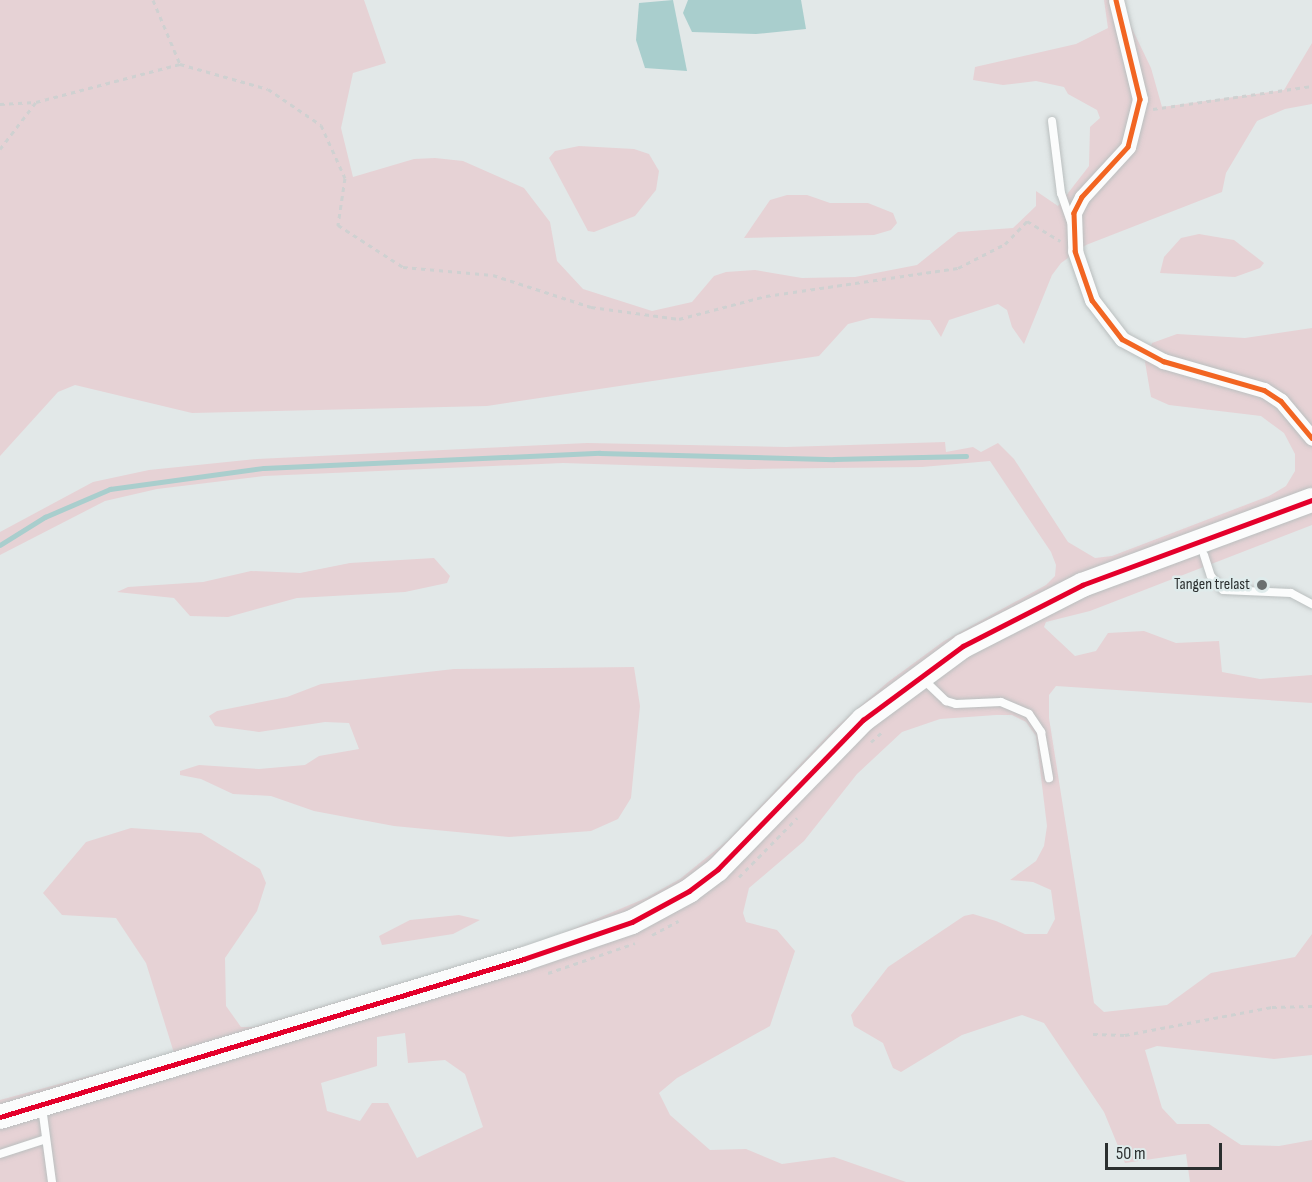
<!DOCTYPE html>
<style>
body{margin:0}
#map{position:relative;width:1312px;height:1182px;overflow:hidden;background:#e2e8e8;font-family:"Sofia Sans Condensed",sans-serif}
div>[style]{position:absolute}
[style*='--x']{left:calc(var(--x)*1px);top:calc(var(--y)*1px);width:calc(var(--w)*1px);rotate:calc(var(--a)*1deg)}
.green>*{inset:0;background:#e6d2d5}
.water>*{inset:0;background:#a9cecd}
.stream>*{height:4.5px;margin:-2.25px;padding:0 2.25px;transform-origin:2.25px;border-radius:2.25px;background:#a9cecd}
.path>*{height:3px;margin-top:-1.5px;transform-origin:0;background:repeating-linear-gradient(90deg,#cfd1d1 0 4.5px,transparent 0 9px)}
.roads{filter:drop-shadow(0 0 2px #babfbf) drop-shadow(0 0 2px #babfbf)}
.lane>*{height:8px;margin:-4px;padding:0 4px;transform-origin:4px;border-radius:4px;background:#fbfcfc}
.street>*{height:15px;margin:-7.5px;padding:0 7.5px;transform-origin:7.5px;border-radius:7.5px;background:#fbfcfc}
.primary>*{height:24px;margin:-12px;padding:0 12px;transform-origin:12px;border-radius:12px;background:#fbfcfc}
.bus-1>*{height:4.5px;margin:-2.25px;padding:0 2.25px;transform-origin:2.25px;border-radius:2.25px;background:#f26522}
.bus-2>*{height:4.5px;margin:-2.25px;padding:0 2.25px;transform-origin:2.25px;border-radius:2.25px;background:#e4002b}
.dots>*{width:16px;height:16px;translate:-50% -50%;box-sizing:border-box;border:3px solid #dfebeb;border-radius:50%}
span{translate:-50% -50%;white-space:nowrap;text-align:center;line-height:1.15;-webkit-text-stroke:5px #dfebeb;paint-order:stroke}
.poi-label{font-size:16px;color:#2b2f2f}
.right{translate:-100% -50%;text-align:right}
.scale{position:absolute;left:1105px;top:1143px;width:117px;height:27px;box-sizing:border-box;border:3px solid #2b2f2f;border-top:0;padding-left:8px;font-size:18px;line-height:21px;white-space:nowrap;color:#2b2f2f;-webkit-text-stroke:4px #dfebeb;paint-order:stroke}
</style>
<div id="map">
<div class="green">
<div style="clip-path:polygon(0 0,364px 0,386px 63px,353px 73px,341px 128px,353px 177px,414px 159px,435px 158px,463px 161px,524px 188px,550px 222px,557px 261px,583px 289px,652px 311px,692px 302px,714px 276px,726px 272px,755px 270px,802px 278px,855px 277px,917px 265px,958px 232px,1013px 228px,1036px 206px,1036px 191px,1058px 206px,1089px 166px,1090px 127px,1100px 118px,1097px 110px,1068px 94px,1064px 87px,1036px 81px,1003px 85px,973px 80px,975px 67px,1076px 44px,1108px 28px,1104px 0,1124px 0,1128px 20px,1151px 68px,1162px 107px,1284px 90px,1312px 43px,1312px 104px,1285px 109px,1257px 121px,1226px 173px,1222px 192px,1086px 245px,1061px 263px,1052px 275px,1024px 344px,1012px 327px,1007px 310px,998px 304px,949px 320px,941px 337px,930px 320px,871px 318px,848px 324px,819px 356px,487px 406px,192px 413px,75px 385px,58px 392px,0 456px)"></div>
<div style="clip-path:polygon(579px 146px,634px 149px,649px 154px,659px 171px,656px 190px,635px 216px,594px 232px,588px 231px,549px 158px,555px 151px)"></div>
<div style="clip-path:polygon(787px 195px,807px 195px,830px 203px,868px 203px,893px 213px,897px 223px,891px 230px,874px 235px,744px 238px,770px 200px)"></div>
<div style="clip-path:polygon(1199px 234px,1234px 240px,1264px 263px,1260px 268px,1235px 277px,1160px 273px,1164px 257px,1181px 238px)"></div>
<div style="clip-path:polygon(evenodd,1312px 328px,1312px 525px,1090px 611px,1046px 622px,1044px 627px,1075px 656px,1096px 651px,1108px 633px,1144px 631px,1176px 643px,1219px 641px,1222px 672px,1260px 679px,1312px 675px,1312px 703px,1056px 686px,1049px 695px,1049px 718px,1094px 1003px,1104px 1012px,1167px 1005px,1211px 973px,1295px 957px,1312px 934px,1312px 1055px,1274px 1059px,1157px 1046px,1145px 1050px,1162px 1108px,1177px 1124px,1209px 1124px,1241px 1145px,1279px 1146px,1312px 1140px,1312px 1182px,1190px 1182px,1186px 1154px,1125px 1163px,1104px 1112px,1044px 1023px,1022px 1015px,962px 1035px,901px 1072px,893px 1068px,883px 1043px,854px 1026px,851px 1015px,888px 967px,964px 916px,973px 914px,996px 921px,1025px 934px,1047px 934px,1055px 919px,1051px 890px,1033px 882px,1010px 880px,1036px 861px,1044px 846px,1047px 826px,1036px 736px,1026px 722px,1012px 715px,996px 715px,940px 719px,902px 732px,857px 774px,804px 841px,749px 888px,743px 913px,746px 922px,777px 930px,795px 951px,770px 1026px,677px 1078px,659px 1093px,670px 1115px,710px 1150px,746px 1149px,782px 1164px,834px 1157px,906px 1182px,0 1182px,0 1100px,174px 1053px,146px 963px,116px 918px,62px 915px,43px 893px,86px 842px,131px 828px,201px 833px,260px 869px,266px 883px,257px 911px,225px 958px,226px 1006px,241px 1027px,254px 1027px,549px 939px,646px 898px,680px 879px,728px 840px,834px 729px,888px 682px,944px 641px,1046px 585px,1055px 576px,1056px 565px,1051px 552px,990px 461px,922px 467px,749px 469px,563px 463px,264px 476px,157px 489px,105px 501px,0 555px,0 532px,93px 482px,149px 470px,257px 459px,587px 443px,786px 447px,945px 442px,946px 452px,973px 447px,981px 452px,998px 443px,1014px 459px,1068px 542px,1095px 558px,1112px 556px,1269px 496px,1286px 486px,1295px 471px,1295px 454px,1284px 433px,1261px 416px,1169px 405px,1151px 397px,1145px 362px,1152px 343px,1177px 334px,1245px 338px,1312px 328px,405px 1033px,408px 1063px,445px 1060px,465px 1074px,483px 1127px,417px 1158px,388px 1103px,372px 1103px,360px 1121px,327px 1111px,321px 1083px,377px 1066px,377px 1037px,405px 1033px)"></div>
<div style="clip-path:polygon(434px 558px,450px 576px,447px 583px,405px 592px,297px 598px,228px 617px,190px 616px,174px 598px,117px 592px,128px 587px,203px 582px,251px 571px,300px 573px,350px 563px)"></div>
<div style="clip-path:polygon(634px 667px,640px 706px,631px 798px,618px 819px,591px 831px,509px 837px,394px 826px,314px 811px,271px 796px,233px 794px,201px 779px,180px 775px,180px 771px,199px 765px,259px 769px,305px 765px,319px 756px,359px 749px,349px 723px,325px 722px,259px 732px,215px 726px,209px 716px,217px 711px,287px 697px,321px 684px,454px 669px)"></div>
<div style="clip-path:polygon(459px 915px,480px 920px,453px 934px,382px 945px,379px 936px,410px 920px)"></div>
</div>
<div class="water">
<div style="clip-path:polygon(673px 0,687px 71px,645px 68px,636px 40px,639px 3px)"></div>
<div style="clip-path:polygon(688px 0,801px 0,806px 29px,756px 34px,692px 32px,683px 13px)"></div>
</div>
<div class="stream">
<div style="--x:0;--y:545;--w:53;--a:-31.9"></div>
<div style="--x:45;--y:517;--w:71;--a:-23.3"></div>
<div style="--x:110;--y:489;--w:155;--a:-7.8"></div>
<div style="--x:264;--y:468;--w:336;--a:-2.6"></div>
<div style="--x:600;--y:453;--w:234;--a:1.5"></div>
<div style="--x:834;--y:459;--w:132;--a:-1.3"></div>
</div>
<div class="path">
<div style="--x:153;--y:0;--w:69;--a:67.1"></div>
<div style="--x:0;--y:104;--w:36;--a:-3"></div>
<div style="--x:1153;--y:109;--w:161;--a:-8.2"></div>
<div style="--x:0;--y:149;--w:59;--a:-52.5"></div>
<div style="--x:36;--y:102;--w:149;--a:-14.8"></div>
<div style="--x:180;--y:64;--w:91;--a:15.9"></div>
<div style="--x:268;--y:89;--w:64;--a:34.2"></div>
<div style="--x:321;--y:125;--w:58;--a:65.6"></div>
<div style="--x:345;--y:178;--w:48;--a:98.5"></div>
<div style="--x:338;--y:225;--w:77;--a:32.9"></div>
<div style="--x:403;--y:267;--w:90;--a:5.1"></div>
<div style="--x:493;--y:275;--w:103;--a:18.1"></div>
<div style="--x:591;--y:307;--w:89;--a:7.8"></div>
<div style="--x:679;--y:319;--w:90;--a:-14.8"></div>
<div style="--x:766;--y:296;--w:194;--a:-8.3"></div>
<div style="--x:958;--y:268;--w:53;--a:-27.1"></div>
<div style="--x:1005;--y:244;--w:32;--a:-46"></div>
<div style="--x:1027;--y:221;--w:39;--a:31"></div>
<div style="--x:871;--y:742;--w:15;--a:-42"></div>
<div style="--x:739;--y:877;--w:83;--a:-45.5"></div>
<div style="--x:652;--y:935;--w:30;--a:-28"></div>
<div style="--x:548;--y:973;--w:92;--a:-19"></div>
<div style="--x:1093;--y:1034;--w:32;--a:2"></div>
<div style="--x:1125;--y:1035;--w:150;--a:-10.8"></div>
<div style="--x:1272;--y:1007;--w:40;--a:-1.4"></div>
</div>
<div class="roads">
<div class="lane">
<div style="--x:1052;--y:121;--w:73;--a:82.9"></div>
<div style="--x:1061;--y:193;--w:31;--a:71"></div>
<div style="--x:1204;--y:555;--w:22;--a:72"></div>
<div style="--x:1211;--y:576;--w:18;--a:49"></div>
<div style="--x:1223;--y:590;--w:68;--a:2.5"></div>
<div style="--x:1291;--y:593;--w:24;--a:28"></div>
<div style="--x:923;--y:679;--w:32;--a:44"></div>
<div style="--x:946;--y:701;--w:10;--a:17"></div>
<div style="--x:956;--y:704;--w:45;--a:-2.5"></div>
<div style="--x:1001;--y:702;--w:30;--a:23"></div>
<div style="--x:1029;--y:714;--w:22;--a:56"></div>
<div style="--x:1041;--y:732;--w:47;--a:80.1"></div>
<div style="--x:42;--y:1107;--w:76;--a:82.4"></div>
<div style="--x:0;--y:1154;--w:48;--a:-18.1"></div>
</div>
<div class="street">
<div style="--x:1116;--y:0;--w:102;--a:76.4"></div>
<div style="--x:1140;--y:99;--w:49;--a:104"></div>
<div style="--x:1128;--y:147;--w:68;--a:132.6"></div>
<div style="--x:1082;--y:197;--w:18;--a:117"></div>
<div style="--x:1074;--y:213;--w:38;--a:88"></div>
<div style="--x:1075;--y:251;--w:52;--a:70.9"></div>
<div style="--x:1092;--y:300;--w:49;--a:52.4"></div>
<div style="--x:1122;--y:339;--w:47;--a:28.2"></div>
<div style="--x:1163;--y:361;--w:105;--a:16"></div>
<div style="--x:1264;--y:390;--w:20;--a:33"></div>
<div style="--x:1281;--y:401;--w:48;--a:50"></div>
</div>
<div class="primary">
<div style="--x:0;--y:1117;--w:547;--a:-16.78"></div>
<div style="--x:524;--y:959;--w:114;--a:-18.9"></div>
<div style="--x:632;--y:922;--w:65;--a:-28.5"></div>
<div style="--x:689;--y:891;--w:36;--a:-37"></div>
<div style="--x:718;--y:869;--w:208;--a:-45.8"></div>
<div style="--x:863;--y:720;--w:124;--a:-36.5"></div>
<div style="--x:963;--y:646;--w:134;--a:-27.1"></div>
<div style="--x:1082;--y:585;--w:245;--a:-20.3"></div>
</div>
</div>
<div class="bus-1">
<div style="--x:1116;--y:0;--w:102;--a:76.4"></div>
<div style="--x:1140;--y:99;--w:49;--a:104"></div>
<div style="--x:1128;--y:147;--w:68;--a:132.6"></div>
<div style="--x:1082;--y:197;--w:18;--a:117"></div>
<div style="--x:1074;--y:213;--w:38;--a:88"></div>
<div style="--x:1075;--y:251;--w:52;--a:70.9"></div>
<div style="--x:1092;--y:300;--w:49;--a:52.4"></div>
<div style="--x:1122;--y:339;--w:47;--a:28.2"></div>
<div style="--x:1163;--y:361;--w:105;--a:16"></div>
<div style="--x:1264;--y:390;--w:20;--a:33"></div>
<div style="--x:1281;--y:401;--w:48;--a:50"></div>
</div>
<div class="bus-2">
<div style="--x:0;--y:1117;--w:547;--a:-16.78"></div>
<div style="--x:524;--y:959;--w:114;--a:-18.9"></div>
<div style="--x:632;--y:922;--w:65;--a:-28.5"></div>
<div style="--x:689;--y:891;--w:36;--a:-37"></div>
<div style="--x:718;--y:869;--w:208;--a:-45.8"></div>
<div style="--x:863;--y:720;--w:124;--a:-36.5"></div>
<div style="--x:963;--y:646;--w:134;--a:-27.1"></div>
<div style="--x:1082;--y:585;--w:245;--a:-20.3"></div>
</div>
<div class="dots">
<div style="left:1262px;top:585px;background:#6b7070"></div>
</div>
<div class="poi-label">
<span class="right" style="left:1250px;top:585px">Tangen trelast</span>
</div>
<div class="scale">50 m</div>
</div>
